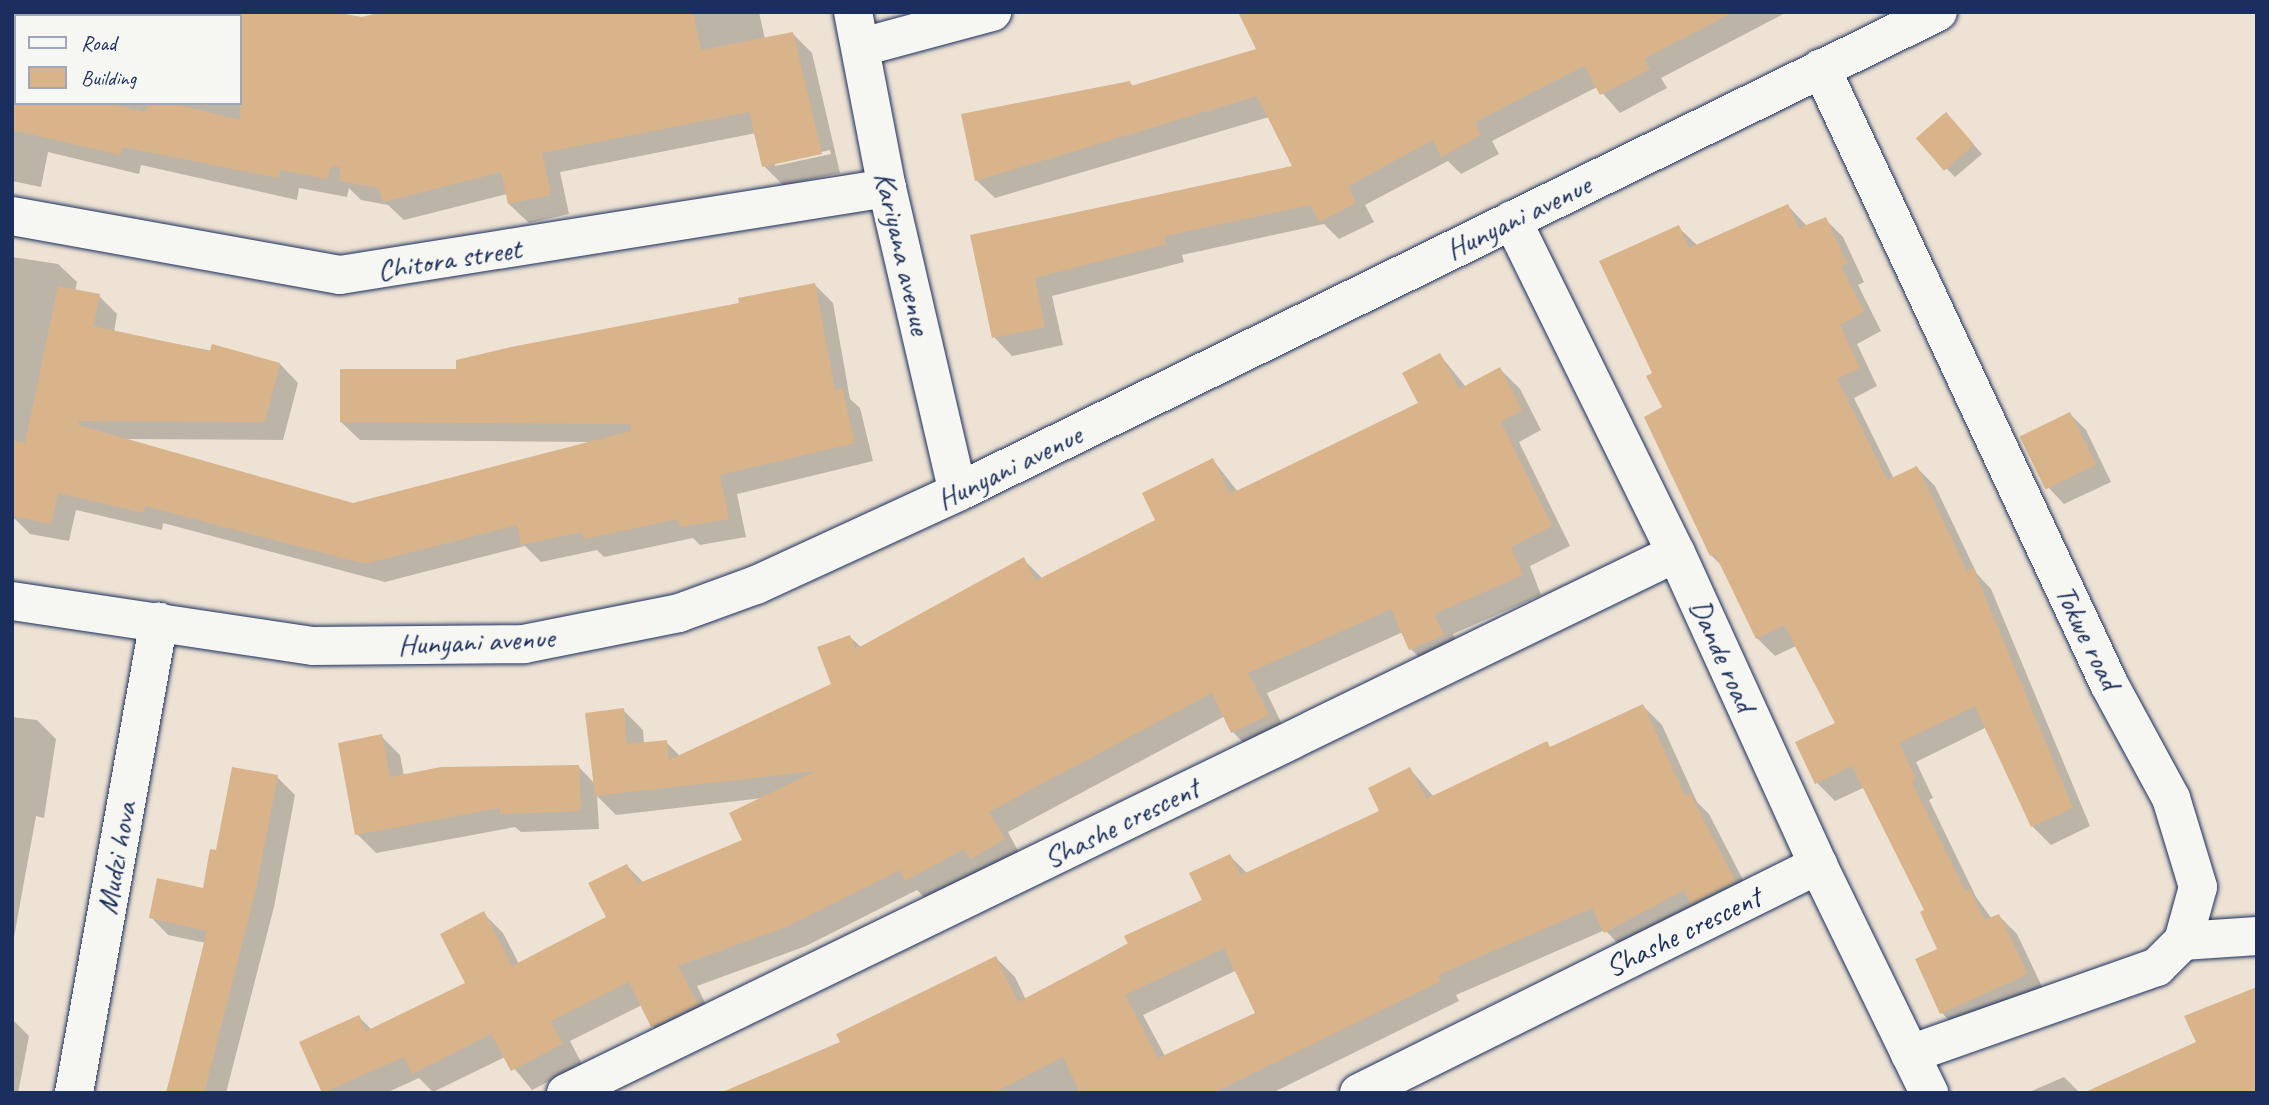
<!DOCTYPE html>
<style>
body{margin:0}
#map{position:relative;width:2269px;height:1105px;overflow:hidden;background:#ede2d3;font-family:Caveat,sans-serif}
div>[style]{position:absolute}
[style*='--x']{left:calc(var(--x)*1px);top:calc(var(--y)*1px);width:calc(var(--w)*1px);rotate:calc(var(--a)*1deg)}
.shadow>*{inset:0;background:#0003}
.building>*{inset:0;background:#d9b48b;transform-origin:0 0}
.roads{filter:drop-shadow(0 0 2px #1b2f5e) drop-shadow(0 0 2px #1b2f5e)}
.minor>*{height:38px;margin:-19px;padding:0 19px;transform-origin:19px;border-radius:19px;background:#f6f6f2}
span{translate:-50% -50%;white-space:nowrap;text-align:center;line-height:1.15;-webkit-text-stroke:5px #f6f6f2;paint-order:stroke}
.street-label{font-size:30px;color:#1b2f5e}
.frame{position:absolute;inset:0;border:14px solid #1b2f5e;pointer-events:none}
.legend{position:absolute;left:14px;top:14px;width:228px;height:91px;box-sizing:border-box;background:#f6f6f2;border:2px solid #9ea6b7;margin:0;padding:9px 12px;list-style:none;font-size:21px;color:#1b2f5e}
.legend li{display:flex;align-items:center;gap:14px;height:35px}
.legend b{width:35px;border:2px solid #9ea6b7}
</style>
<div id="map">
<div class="shadow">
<div style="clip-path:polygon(evenodd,12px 12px,258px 12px,362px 19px,389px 12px,759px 12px,765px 39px,792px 33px,812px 53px,840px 173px,783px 185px,764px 166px,756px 133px,560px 172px,569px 214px,529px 223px,509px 204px,507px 194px,404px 220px,388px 205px,361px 200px,349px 188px,347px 197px,299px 188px,297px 200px,141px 165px,139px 174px,48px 152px,41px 187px,12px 181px,12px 12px,16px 16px,240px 16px,240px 103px,16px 103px,16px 16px,12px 12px,830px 150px,831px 154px,775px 166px,775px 162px,830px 150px)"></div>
<div style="clip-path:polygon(1310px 12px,1787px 12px,1661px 78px,1667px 88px,1620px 113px,1597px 87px,1492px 141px,1499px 154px,1461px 174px,1448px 161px,1365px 205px,1374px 222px,1339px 239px,1324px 224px,1182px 255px,1184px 262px,1052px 296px,1063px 345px,1012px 356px,994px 337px,972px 236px,1294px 167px,1269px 117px,995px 198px,976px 180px,1130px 83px,1134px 87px,1259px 50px)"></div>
<div style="clip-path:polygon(1955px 124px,1982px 154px,1955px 177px,1946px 168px)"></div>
<div style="clip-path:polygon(1788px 206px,1807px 226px,1825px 219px,1843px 237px,1864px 282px,1858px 285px,1881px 331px,1857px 344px,1877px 386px,1854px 398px,1894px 479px,1917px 468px,1935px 486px,1977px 574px,1991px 589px,2090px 826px,2051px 845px,2032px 826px,1985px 728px,1916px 762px,1933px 798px,1929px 800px,1976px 897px,1992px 919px,1999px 916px,2017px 934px,2045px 993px,1960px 1032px,1942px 1013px,1917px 960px,1939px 950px,1926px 911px,1865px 787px,1835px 801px,1817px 783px,1838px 724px,1796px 646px,1775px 656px,1757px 638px,1723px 567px,1711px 555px,1654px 374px,1678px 227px,1698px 246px)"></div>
<div style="clip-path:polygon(12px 257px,58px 264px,77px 282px,75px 291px,99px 296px,117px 314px,114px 332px,280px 364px,298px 383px,283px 440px,125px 439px,353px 505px,592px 442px,360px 440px,341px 422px,457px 371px,815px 285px,833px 303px,850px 399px,860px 408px,873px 461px,737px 494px,746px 537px,700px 545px,693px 538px,604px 557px,597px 550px,541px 562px,525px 546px,385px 582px,163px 523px,162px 530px,76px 510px,69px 541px,30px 534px,12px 516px)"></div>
<div style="clip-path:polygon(1440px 355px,1466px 387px,1500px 369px,1520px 389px,1541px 430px,1519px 442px,1570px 546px,1530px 566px,1541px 595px,1453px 634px,1462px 654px,1431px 669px,1411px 649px,1403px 632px,1267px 693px,1287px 735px,1252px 752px,1233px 732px,1225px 716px,1008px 832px,1023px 860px,926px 899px,917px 890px,806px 946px,697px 986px,716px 1025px,673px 1046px,653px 1026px,642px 1005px,570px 1041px,582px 1064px,532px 1090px,505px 1057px,433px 1092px,419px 1078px,386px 1093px,323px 1092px,359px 1017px,372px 1030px,467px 984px,483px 913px,503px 933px,519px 964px,608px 918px,627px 866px,644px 883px,745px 840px,763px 798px,616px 815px,597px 796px,599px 829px,521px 832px,515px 827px,376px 853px,357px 834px,381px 736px,400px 755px,404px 776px,578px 766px,595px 784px,623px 710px,643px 730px,644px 744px,666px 742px,680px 756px,834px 685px,850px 637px,862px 648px,1023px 559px,1043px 579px,1157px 521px,1213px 460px,1238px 492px,1420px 403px)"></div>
<div style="clip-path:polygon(2070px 414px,2086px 430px,2111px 482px,2064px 504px,2048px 487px)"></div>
<div style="clip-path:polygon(evenodd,1643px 706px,1662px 725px,1697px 802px,1709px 814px,1754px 901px,1625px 951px,1605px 930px,1456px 995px,1459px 1001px,1272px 1093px,728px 1093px,843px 1043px,996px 958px,1015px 977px,1026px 1000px,1204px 901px,1230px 856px,1248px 874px,1382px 812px,1410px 769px,1434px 797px,1546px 743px,1551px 748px,1643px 706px,1237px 970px,1258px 1014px,1165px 1056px,1143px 1015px,1237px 970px)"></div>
<div style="clip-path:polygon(12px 717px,37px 720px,56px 739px,44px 818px,36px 816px,12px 948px)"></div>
<div style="clip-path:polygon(277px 777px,295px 795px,274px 907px,226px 1093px,166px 1093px,206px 943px,168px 935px,151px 917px,204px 890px,217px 852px)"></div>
<div style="clip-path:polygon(12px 1019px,29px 1036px,18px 1093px,12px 1093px)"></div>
<div style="clip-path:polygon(2064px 1077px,2080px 1093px,2027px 1093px)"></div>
</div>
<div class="building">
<div style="clip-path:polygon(240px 12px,334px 12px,362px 17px,382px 12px,693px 12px,701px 50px,793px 32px,822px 154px,762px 167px,749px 112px,542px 153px,551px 195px,508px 204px,501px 172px,383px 202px,379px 188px,340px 181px,340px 167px,331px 166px,328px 179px,280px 170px,279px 178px,122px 147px,120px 155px,12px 130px,12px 103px,108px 103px,146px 112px,148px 103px,170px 103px,240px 120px)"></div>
<div style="clip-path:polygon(1238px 12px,1733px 12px,1644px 59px,1650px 69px,1600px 95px,1584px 66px,1475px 122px,1481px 135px,1441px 157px,1433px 140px,1348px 186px,1356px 203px,1319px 222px,1311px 205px,1165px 236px,1166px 244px,1035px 278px,1045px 327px,992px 338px,970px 235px,1292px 166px,1257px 96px,975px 181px,961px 114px,1130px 81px,1131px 86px,1256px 49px)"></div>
<div style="left:1946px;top:112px;width:43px;height:40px;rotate:49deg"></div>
<div style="clip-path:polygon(1788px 204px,1799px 228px,1826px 217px,1847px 264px,1841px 266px,1864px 312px,1840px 325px,1860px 368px,1837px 379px,1887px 480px,1917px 466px,1967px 571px,1973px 568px,2073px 808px,2031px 827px,1975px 706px,1899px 743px,1916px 779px,1912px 782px,1965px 891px,1970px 889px,1984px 920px,1999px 914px,2028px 974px,1940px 1014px,1915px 959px,1937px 949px,1920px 912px,1924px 910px,1852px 766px,1815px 784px,1795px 742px,1835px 723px,1784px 625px,1756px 639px,1715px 554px,1710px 556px,1644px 417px,1662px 407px,1646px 376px,1652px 373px,1599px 261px,1679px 225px,1689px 248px)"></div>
<div style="clip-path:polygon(815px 283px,835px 390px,842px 388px,855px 443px,720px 475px,729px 519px,680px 527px,678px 519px,584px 539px,582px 532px,521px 545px,517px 525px,365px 564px,145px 506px,144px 513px,58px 493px,51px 524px,12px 516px,12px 440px,25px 443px,58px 286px,100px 294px,93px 326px,210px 351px,212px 344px,280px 363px,265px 422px,79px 421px,78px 425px,353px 503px,631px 431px,630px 424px,340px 422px,340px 369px,456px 369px,456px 360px,511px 347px,739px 303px,738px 298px)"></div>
<div style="clip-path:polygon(1440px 353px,1459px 389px,1500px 367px,1522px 410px,1501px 422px,1552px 526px,1511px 547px,1523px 575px,1434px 614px,1444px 635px,1409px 650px,1391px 609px,1248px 673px,1269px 715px,1231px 733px,1212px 693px,989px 812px,1005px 839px,970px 859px,964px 849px,905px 881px,900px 870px,786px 927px,678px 966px,698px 1005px,651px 1027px,629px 982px,551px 1021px,563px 1044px,511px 1071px,491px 1034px,412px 1074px,404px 1057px,322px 1093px,299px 1042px,359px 1015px,366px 1031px,465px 983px,440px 934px,484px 911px,512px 966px,606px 917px,588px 883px,627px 864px,637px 884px,742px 840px,729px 813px,816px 771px,595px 796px,585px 713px,624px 708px,627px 744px,667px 740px,669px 760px,831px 684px,817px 647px,850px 635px,856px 649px,1024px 557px,1035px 581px,1155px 520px,1142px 493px,1213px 458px,1230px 494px,1418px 403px,1402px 373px)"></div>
<div style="left:2070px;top:412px;width:59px;height:56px;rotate:64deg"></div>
<div style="clip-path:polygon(evenodd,1643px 704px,1685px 796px,1690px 793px,1735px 881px,1691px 904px,1684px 890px,1604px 933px,1592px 908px,1438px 975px,1441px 981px,1213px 1093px,1080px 1093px,1063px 1057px,993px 1093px,720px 1093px,840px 1042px,836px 1034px,996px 956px,1018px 1002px,1128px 944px,1124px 936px,1202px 900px,1189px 873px,1230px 854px,1241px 875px,1379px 811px,1368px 788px,1410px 767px,1426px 799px,1547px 741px,1550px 747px,1643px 704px,1224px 948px,1255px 1013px,1158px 1058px,1125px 995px,1224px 948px)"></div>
<div style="clip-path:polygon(382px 734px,390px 777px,441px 767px,579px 765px,581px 811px,500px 814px,500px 808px,355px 835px,338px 743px)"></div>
<div style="clip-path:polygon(232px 767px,278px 775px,256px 889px,204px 1093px,166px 1093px,207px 931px,149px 918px,157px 878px,203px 888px,210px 849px,216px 850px)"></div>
<div style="clip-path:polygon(2257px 987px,2257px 1093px,2083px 1093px,2196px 1042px,2184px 1016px)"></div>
</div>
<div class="roads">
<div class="minor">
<div style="--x:853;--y:12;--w:179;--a:79.1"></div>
<div style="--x:887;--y:188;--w:312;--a:76.9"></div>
<div style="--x:862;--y:47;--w:135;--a:-15.1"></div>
<div style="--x:1821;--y:68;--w:680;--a:64.94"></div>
<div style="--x:2109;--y:684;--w:130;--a:61.5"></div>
<div style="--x:2171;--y:798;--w:93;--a:73.1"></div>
<div style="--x:2198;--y:887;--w:56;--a:105.5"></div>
<div style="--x:2183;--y:941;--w:37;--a:135"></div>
<div style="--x:2157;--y:967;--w:262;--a:160.6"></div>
<div style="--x:12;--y:216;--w:333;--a:10.2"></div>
<div style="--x:340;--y:275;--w:554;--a:-9.04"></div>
<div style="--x:1512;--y:220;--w:371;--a:63.8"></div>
<div style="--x:1676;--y:553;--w:343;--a:65.5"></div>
<div style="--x:1818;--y:865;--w:254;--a:64"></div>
<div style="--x:12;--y:601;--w:304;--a:8.5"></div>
<div style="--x:313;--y:646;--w:211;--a:-0.5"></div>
<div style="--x:524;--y:644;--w:158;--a:-11.3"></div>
<div style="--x:679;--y:613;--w:82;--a:-20"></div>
<div style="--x:756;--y:585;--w:222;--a:-24.7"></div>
<div style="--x:958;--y:492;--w:1091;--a:-26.1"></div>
<div style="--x:2183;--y:941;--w:74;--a:-3.9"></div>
<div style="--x:74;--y:1093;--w:479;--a:-79.8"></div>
<div style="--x:566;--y:1093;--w:1234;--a:-25.94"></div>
<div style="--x:1359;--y:1093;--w:513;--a:-26.42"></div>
</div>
</div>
<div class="street-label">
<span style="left:1518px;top:217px;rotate:-26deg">Hunyani avenue</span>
<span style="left:903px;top:253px;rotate:77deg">Kariyana avenue</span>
<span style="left:449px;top:259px;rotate:-9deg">Chitora street</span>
<span style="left:1009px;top:467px;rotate:-26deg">Hunyani avenue</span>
<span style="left:2088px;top:637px;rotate:64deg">Tokwe road</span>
<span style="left:476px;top:641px;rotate:-3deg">Hunyani avenue</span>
<span style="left:1723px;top:655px;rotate:66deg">Dande road</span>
<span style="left:1121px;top:823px;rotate:-26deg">Shashe crescent</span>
<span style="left:116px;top:858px;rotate:-80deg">Mudzi hova</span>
<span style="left:1683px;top:932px;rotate:-26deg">Shashe crescent</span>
</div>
<div class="frame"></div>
<ul class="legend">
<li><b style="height:9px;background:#f6f6f2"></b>Road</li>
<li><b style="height:19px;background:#d9b48b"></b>Building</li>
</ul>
</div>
